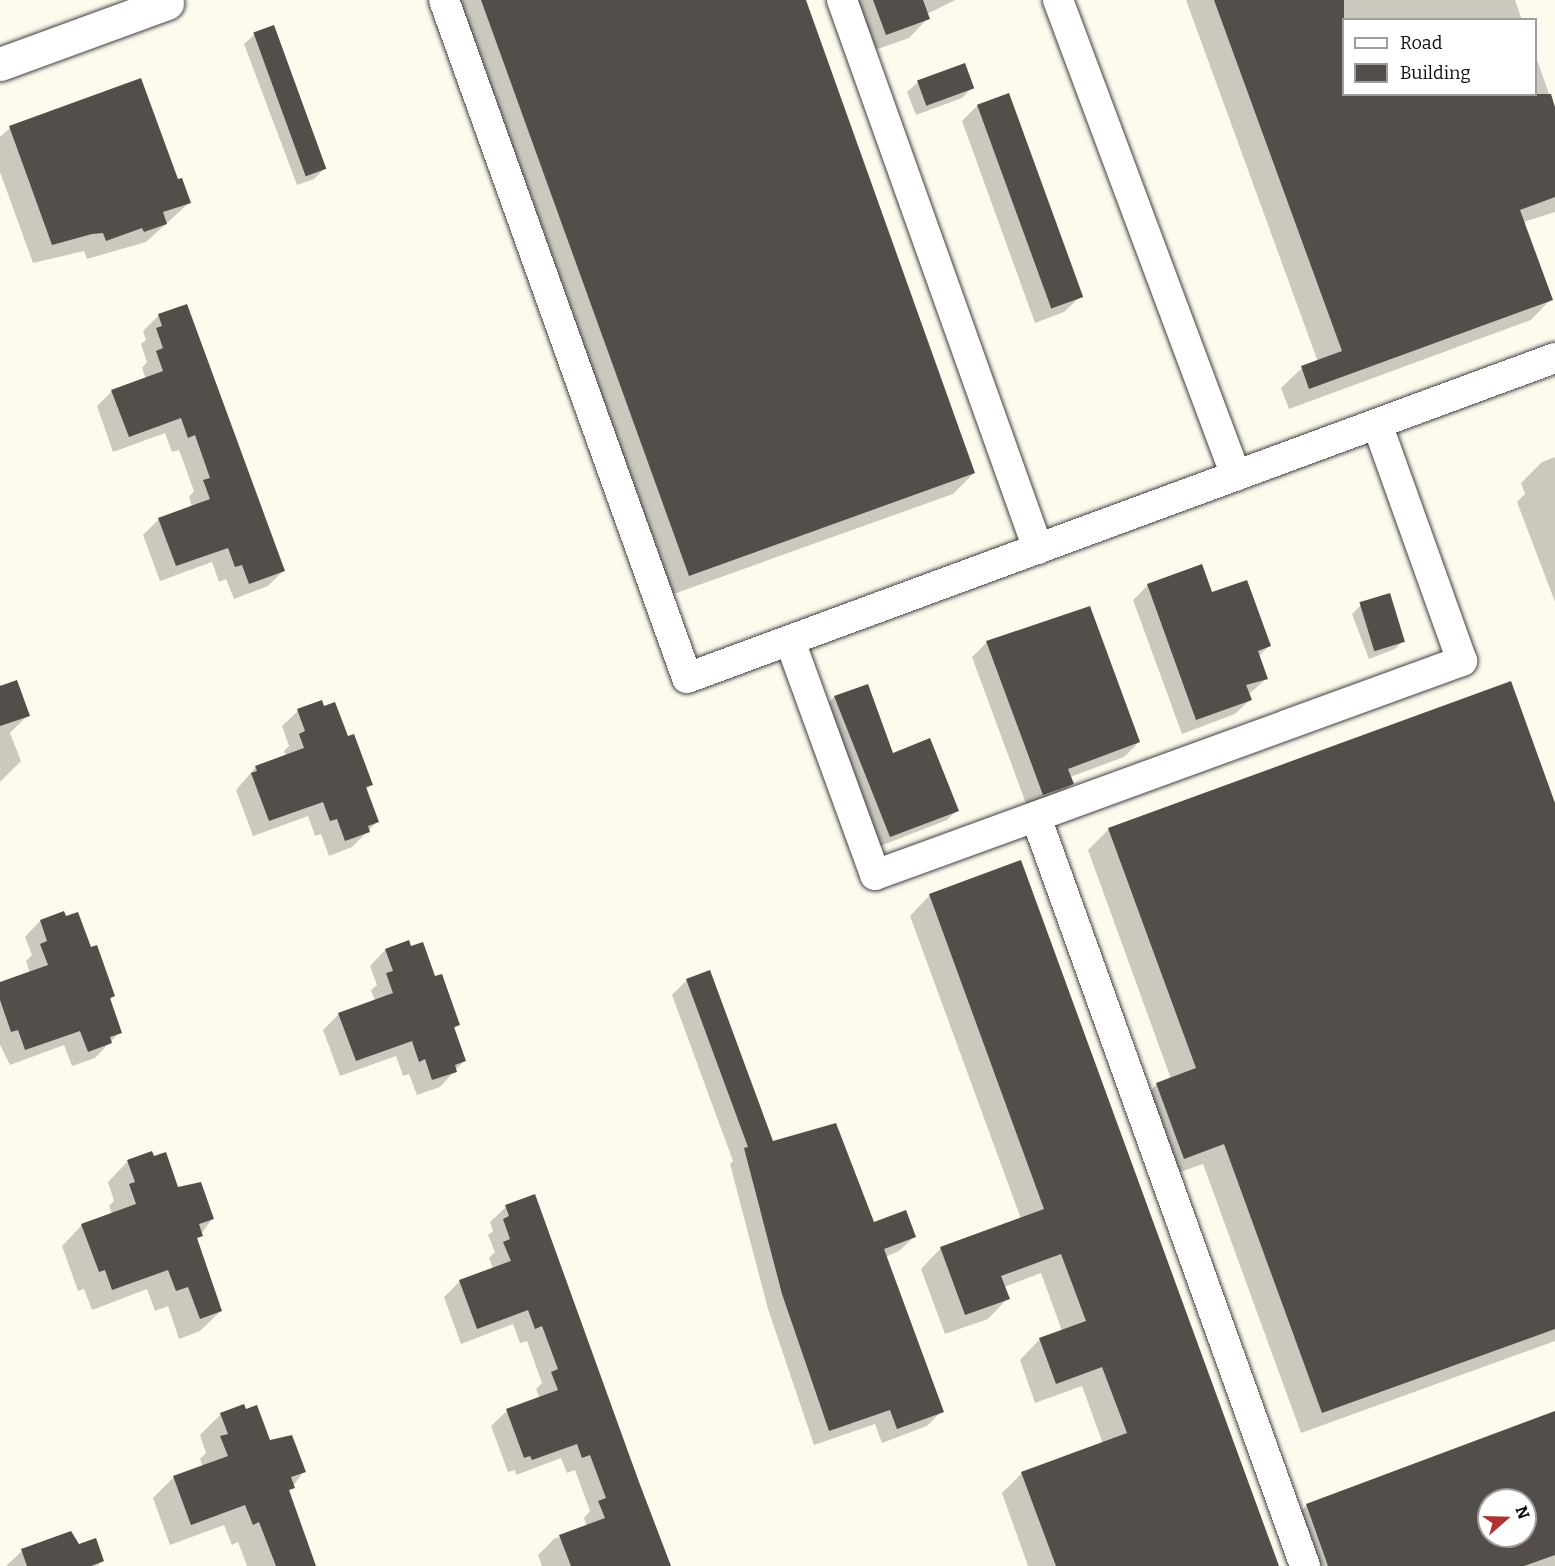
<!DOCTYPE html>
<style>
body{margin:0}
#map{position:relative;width:1555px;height:1566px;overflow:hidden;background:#fefbee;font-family:Bitter,serif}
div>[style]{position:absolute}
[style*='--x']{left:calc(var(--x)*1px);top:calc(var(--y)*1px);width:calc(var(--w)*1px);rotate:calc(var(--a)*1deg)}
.shadow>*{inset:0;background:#0003}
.building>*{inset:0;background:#544e4a;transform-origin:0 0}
.roads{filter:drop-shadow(0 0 2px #404040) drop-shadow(0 0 2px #404040)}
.minor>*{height:30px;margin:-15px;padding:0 15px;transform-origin:15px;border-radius:15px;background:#fff}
.tertiary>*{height:33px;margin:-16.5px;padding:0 16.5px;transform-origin:16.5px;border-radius:16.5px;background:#fff}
span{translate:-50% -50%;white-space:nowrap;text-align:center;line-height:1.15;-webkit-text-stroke:6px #fff;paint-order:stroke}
.legend{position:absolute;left:1342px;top:18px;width:195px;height:78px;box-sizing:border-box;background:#fff;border:2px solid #9e9e9e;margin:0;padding:8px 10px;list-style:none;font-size:18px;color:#0d0d0d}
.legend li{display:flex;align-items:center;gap:12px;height:30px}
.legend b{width:30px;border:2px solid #9e9e9e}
.north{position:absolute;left:1477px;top:1488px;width:60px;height:60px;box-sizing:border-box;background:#fff;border:2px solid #9e9e9e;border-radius:50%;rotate:70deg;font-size:16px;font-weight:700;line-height:24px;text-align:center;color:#0d0d0d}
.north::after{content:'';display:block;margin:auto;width:21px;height:27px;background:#b13133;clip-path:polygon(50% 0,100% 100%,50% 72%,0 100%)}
</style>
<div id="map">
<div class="shadow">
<div style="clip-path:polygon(453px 0,804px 0,974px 473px,953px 494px,668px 596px)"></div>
<div style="clip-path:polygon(847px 0,955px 0,927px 14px,928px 18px,909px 38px,866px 53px)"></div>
<div style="clip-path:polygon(1186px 0,1515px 0,1522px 20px,1344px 20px,1344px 94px,1536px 94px,1536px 57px,1555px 111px,1555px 212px,1523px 222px,1551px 299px,1531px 320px,1289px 409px,1281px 388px,1302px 368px,1318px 362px)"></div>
<div style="clip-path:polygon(255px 34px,325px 168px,314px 179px,297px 185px,244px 44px)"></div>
<div style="clip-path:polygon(918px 82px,972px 88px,962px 98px,916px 115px,907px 92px)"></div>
<div style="clip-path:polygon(978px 105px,1080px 297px,1064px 312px,1035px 323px,962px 121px)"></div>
<div style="clip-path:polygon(10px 128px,177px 181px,189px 203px,146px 242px,87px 259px,84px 251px,33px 263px,0 172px,0 137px)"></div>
<div style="clip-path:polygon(186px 306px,283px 571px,268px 586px,234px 599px,226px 579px,219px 582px,212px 562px,160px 581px,143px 535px,159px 519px,192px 507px,189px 497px,194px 491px,179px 450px,172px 452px,165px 433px,113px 452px,97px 406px,112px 391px,146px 379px,142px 368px,147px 362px,141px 344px,146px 340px,143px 331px,158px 316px)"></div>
<div style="clip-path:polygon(1555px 457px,1555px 602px,1517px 502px,1525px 494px,1521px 483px,1542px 462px)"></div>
<div style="clip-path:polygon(1148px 585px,1212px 594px,1269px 646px,1258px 657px,1266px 679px,1248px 695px,1250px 700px,1235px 714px,1182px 734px,1133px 600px)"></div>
<div style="clip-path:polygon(1389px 595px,1403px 641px,1395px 649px,1369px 659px,1352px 614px,1360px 606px)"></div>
<div style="clip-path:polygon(987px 642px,1139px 742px,1124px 757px,1070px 777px,1072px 784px,1057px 799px,1028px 809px,972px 657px)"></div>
<div style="clip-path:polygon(0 684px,28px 715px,10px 733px,21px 761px,0 782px)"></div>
<div style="clip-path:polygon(867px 686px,892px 755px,957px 810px,947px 820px,880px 846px,824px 708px,834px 697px)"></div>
<div style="clip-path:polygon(298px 711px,347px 738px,371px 785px,366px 790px,377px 822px,352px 847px,329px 856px,321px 834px,315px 836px,308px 816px,253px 836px,236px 790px,256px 767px,286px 756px,284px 751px,289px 746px,282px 726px)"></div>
<div style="clip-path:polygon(1555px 808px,1555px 1341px,1301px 1433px,1203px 1164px,1163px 1178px,1136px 1105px,1157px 1084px,1171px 1079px,1088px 850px,1109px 829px)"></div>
<div style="clip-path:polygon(930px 895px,1278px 1566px,1028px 1566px,1002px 1493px,1022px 1473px,1103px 1444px,1082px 1386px,1035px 1403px,1020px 1360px,1040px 1339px,1062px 1331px,1041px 1273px,1004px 1287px,1008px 1298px,988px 1319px,945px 1334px,921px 1269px,941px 1248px,1021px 1219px,910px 916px)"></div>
<div style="clip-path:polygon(63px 913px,90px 949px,114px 996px,109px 1001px,120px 1032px,95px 1058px,72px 1066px,64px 1045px,10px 1065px,0 1045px,0 984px,30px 973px,26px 961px,32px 955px,25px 937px,40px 921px)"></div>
<div style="clip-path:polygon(410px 948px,434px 978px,459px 1024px,453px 1030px,464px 1061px,440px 1087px,417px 1095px,409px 1074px,403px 1076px,396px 1056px,340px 1076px,323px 1030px,339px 1014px,375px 1001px,371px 990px,377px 985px,370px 966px,385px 950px)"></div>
<div style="clip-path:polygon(687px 980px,772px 1142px,873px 1224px,914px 1237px,899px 1251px,885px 1257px,942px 1411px,927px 1426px,882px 1443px,875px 1424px,814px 1445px,768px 1309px,730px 1164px,733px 1161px,672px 995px)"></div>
<div style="clip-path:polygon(128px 1161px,177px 1188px,212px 1219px,196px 1241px,221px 1311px,200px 1331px,179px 1339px,168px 1306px,155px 1311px,147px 1289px,92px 1310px,84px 1289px,78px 1291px,62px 1246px,82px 1225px,112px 1214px,109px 1206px,114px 1201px,108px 1182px)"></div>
<div style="clip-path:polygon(506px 1207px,669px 1566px,542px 1566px,538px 1555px,554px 1539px,587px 1527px,584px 1518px,590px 1511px,575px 1470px,567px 1473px,561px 1458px,516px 1475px,515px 1470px,508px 1472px,491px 1426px,507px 1411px,540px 1399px,536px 1389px,542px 1383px,527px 1341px,520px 1343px,513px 1324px,461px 1344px,444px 1297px,460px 1281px,493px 1269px,489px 1258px,495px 1252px,488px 1235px,493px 1231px,490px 1222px)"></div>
<div style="clip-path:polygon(evenodd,1555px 1412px,1555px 1566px,1301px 1566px,1286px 1526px,1307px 1505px,1555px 1412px,1489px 1500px,1525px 1500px,1525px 1536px,1489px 1536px,1489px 1500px)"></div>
<div style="clip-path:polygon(221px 1414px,269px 1442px,304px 1471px,288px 1493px,315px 1566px,247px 1566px,238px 1542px,232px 1545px,224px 1525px,170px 1545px,153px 1498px,174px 1477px,203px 1467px,200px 1459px,206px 1453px,200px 1435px)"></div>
<div style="clip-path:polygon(70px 1533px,78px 1546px,103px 1561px,97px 1566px,6px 1566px,22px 1551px)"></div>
</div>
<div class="building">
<div style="clip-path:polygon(481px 0,806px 0,975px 473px,689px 576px)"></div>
<div style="clip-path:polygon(873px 0,923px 0,930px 19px,886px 35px)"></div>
<div style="clip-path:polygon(1214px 0,1344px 0,1344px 94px,1551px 94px,1555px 107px,1555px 197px,1520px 210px,1553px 300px,1309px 389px,1301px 366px,1342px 351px)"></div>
<div style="left:274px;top:25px;width:153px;height:22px;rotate:70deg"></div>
<div style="left:965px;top:63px;width:27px;height:51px;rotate:70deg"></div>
<div style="clip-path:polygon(141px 78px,178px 179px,182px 178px,191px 203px,163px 212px,167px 224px,144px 232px,142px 228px,106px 241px,103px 233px,92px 234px,52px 245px,9px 126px)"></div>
<div style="left:1009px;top:93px;width:217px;height:34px;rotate:70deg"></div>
<div style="clip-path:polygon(187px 304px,285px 571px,249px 584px,242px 565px,235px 567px,228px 548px,176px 566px,158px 518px,210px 499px,203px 480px,210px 478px,195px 435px,188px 438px,181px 418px,129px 437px,111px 390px,163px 371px,156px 351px,163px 348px,156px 328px,162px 326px,158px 314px)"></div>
<div style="clip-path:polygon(1202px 564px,1212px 592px,1247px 580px,1271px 646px,1258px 651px,1268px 679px,1246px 685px,1252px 700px,1196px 720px,1147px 584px)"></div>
<div style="left:1390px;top:593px;width:51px;height:32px;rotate:73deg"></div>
<div style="clip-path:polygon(1090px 606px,1140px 742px,1068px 769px,1074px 784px,1043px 795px,986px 641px)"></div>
<div style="clip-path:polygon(17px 680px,30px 716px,0 726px,0 686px)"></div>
<div style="clip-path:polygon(1511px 681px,1555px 803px,1555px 1329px,1322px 1413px,1224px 1144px,1184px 1159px,1156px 1083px,1196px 1068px,1108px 828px)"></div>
<div style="clip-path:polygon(868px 684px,893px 753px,930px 738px,959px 811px,890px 837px,834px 696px)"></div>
<div style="clip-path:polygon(322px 700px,324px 706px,335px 702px,348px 736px,354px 734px,373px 785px,366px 787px,379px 822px,368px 826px,370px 832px,345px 841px,337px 819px,330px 821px,323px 802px,269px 821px,251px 773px,257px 771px,255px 766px,304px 748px,299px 734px,305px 731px,297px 709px)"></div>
<div style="clip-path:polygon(1021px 860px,1279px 1566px,1056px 1566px,1021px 1472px,1127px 1433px,1102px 1367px,1056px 1384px,1039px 1338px,1086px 1321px,1061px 1254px,1001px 1276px,1010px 1299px,965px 1315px,940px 1247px,1044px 1209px,929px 894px)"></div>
<div style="clip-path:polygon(64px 911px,66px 916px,78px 912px,91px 947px,97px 945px,115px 996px,110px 998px,122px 1033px,110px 1037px,112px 1043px,88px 1052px,80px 1031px,25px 1050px,18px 1030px,11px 1032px,0 1000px,0 982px,48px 965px,40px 944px,47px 941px,40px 920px)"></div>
<div style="clip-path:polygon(409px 940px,411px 946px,423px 942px,435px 976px,442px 974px,460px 1025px,454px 1027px,466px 1061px,455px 1065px,457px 1072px,432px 1080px,425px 1059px,419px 1062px,412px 1041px,356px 1061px,338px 1013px,393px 993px,386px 973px,393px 971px,385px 949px)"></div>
<div style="clip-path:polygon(710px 970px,773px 1141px,836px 1123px,874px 1222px,906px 1210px,916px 1237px,884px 1249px,944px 1412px,897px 1429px,890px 1410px,829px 1431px,782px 1294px,744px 1148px,748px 1147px,686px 979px)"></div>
<div style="clip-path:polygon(152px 1151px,154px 1156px,166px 1152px,178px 1187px,201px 1182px,214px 1219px,199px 1224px,203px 1236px,197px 1238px,222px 1311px,200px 1319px,188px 1287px,176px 1291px,168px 1270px,112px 1290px,105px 1270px,99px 1272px,81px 1224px,136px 1204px,129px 1184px,135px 1182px,127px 1160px)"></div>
<div style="clip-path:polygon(535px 1194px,639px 1482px,671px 1566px,571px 1566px,559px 1535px,605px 1518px,598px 1501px,606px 1498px,590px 1455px,582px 1458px,577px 1444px,532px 1460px,530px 1456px,524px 1458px,506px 1409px,558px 1390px,551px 1372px,558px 1369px,542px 1326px,535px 1329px,528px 1310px,477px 1329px,459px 1280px,511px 1261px,503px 1242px,510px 1239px,503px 1219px,509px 1216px,505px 1205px)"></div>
<div style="clip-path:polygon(244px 1404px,246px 1409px,257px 1405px,270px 1440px,292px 1435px,306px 1472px,291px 1477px,295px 1488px,289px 1490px,316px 1566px,276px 1566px,259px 1522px,253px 1525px,245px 1505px,191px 1525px,173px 1476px,228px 1456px,220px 1436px,228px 1434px,220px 1413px)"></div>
<div style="clip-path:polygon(evenodd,1555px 1411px,1555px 1555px,1524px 1566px,1328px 1566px,1306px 1504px,1555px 1411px,1489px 1500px,1525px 1500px,1525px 1536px,1489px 1536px,1489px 1500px)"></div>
<div style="clip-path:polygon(71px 1531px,79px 1544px,96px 1538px,104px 1561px,91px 1566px,27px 1566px,21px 1549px)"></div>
</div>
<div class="roads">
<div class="minor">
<div style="--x:444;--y:0;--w:720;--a:70.28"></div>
<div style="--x:687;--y:678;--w:925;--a:-20.24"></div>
<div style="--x:842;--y:0;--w:583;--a:70.35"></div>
<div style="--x:1058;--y:0;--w:508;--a:69.5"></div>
<div style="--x:790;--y:641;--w:249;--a:70"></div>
<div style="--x:875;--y:875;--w:625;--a:-20.03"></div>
<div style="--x:1462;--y:661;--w:252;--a:-109.7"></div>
<div style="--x:1036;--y:817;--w:796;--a:70.24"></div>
</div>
<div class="tertiary">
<div style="--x:0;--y:64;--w:178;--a:-20.1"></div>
</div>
</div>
<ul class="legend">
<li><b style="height:8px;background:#fff"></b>Road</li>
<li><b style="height:16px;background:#544e4a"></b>Building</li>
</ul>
<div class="north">N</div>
</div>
